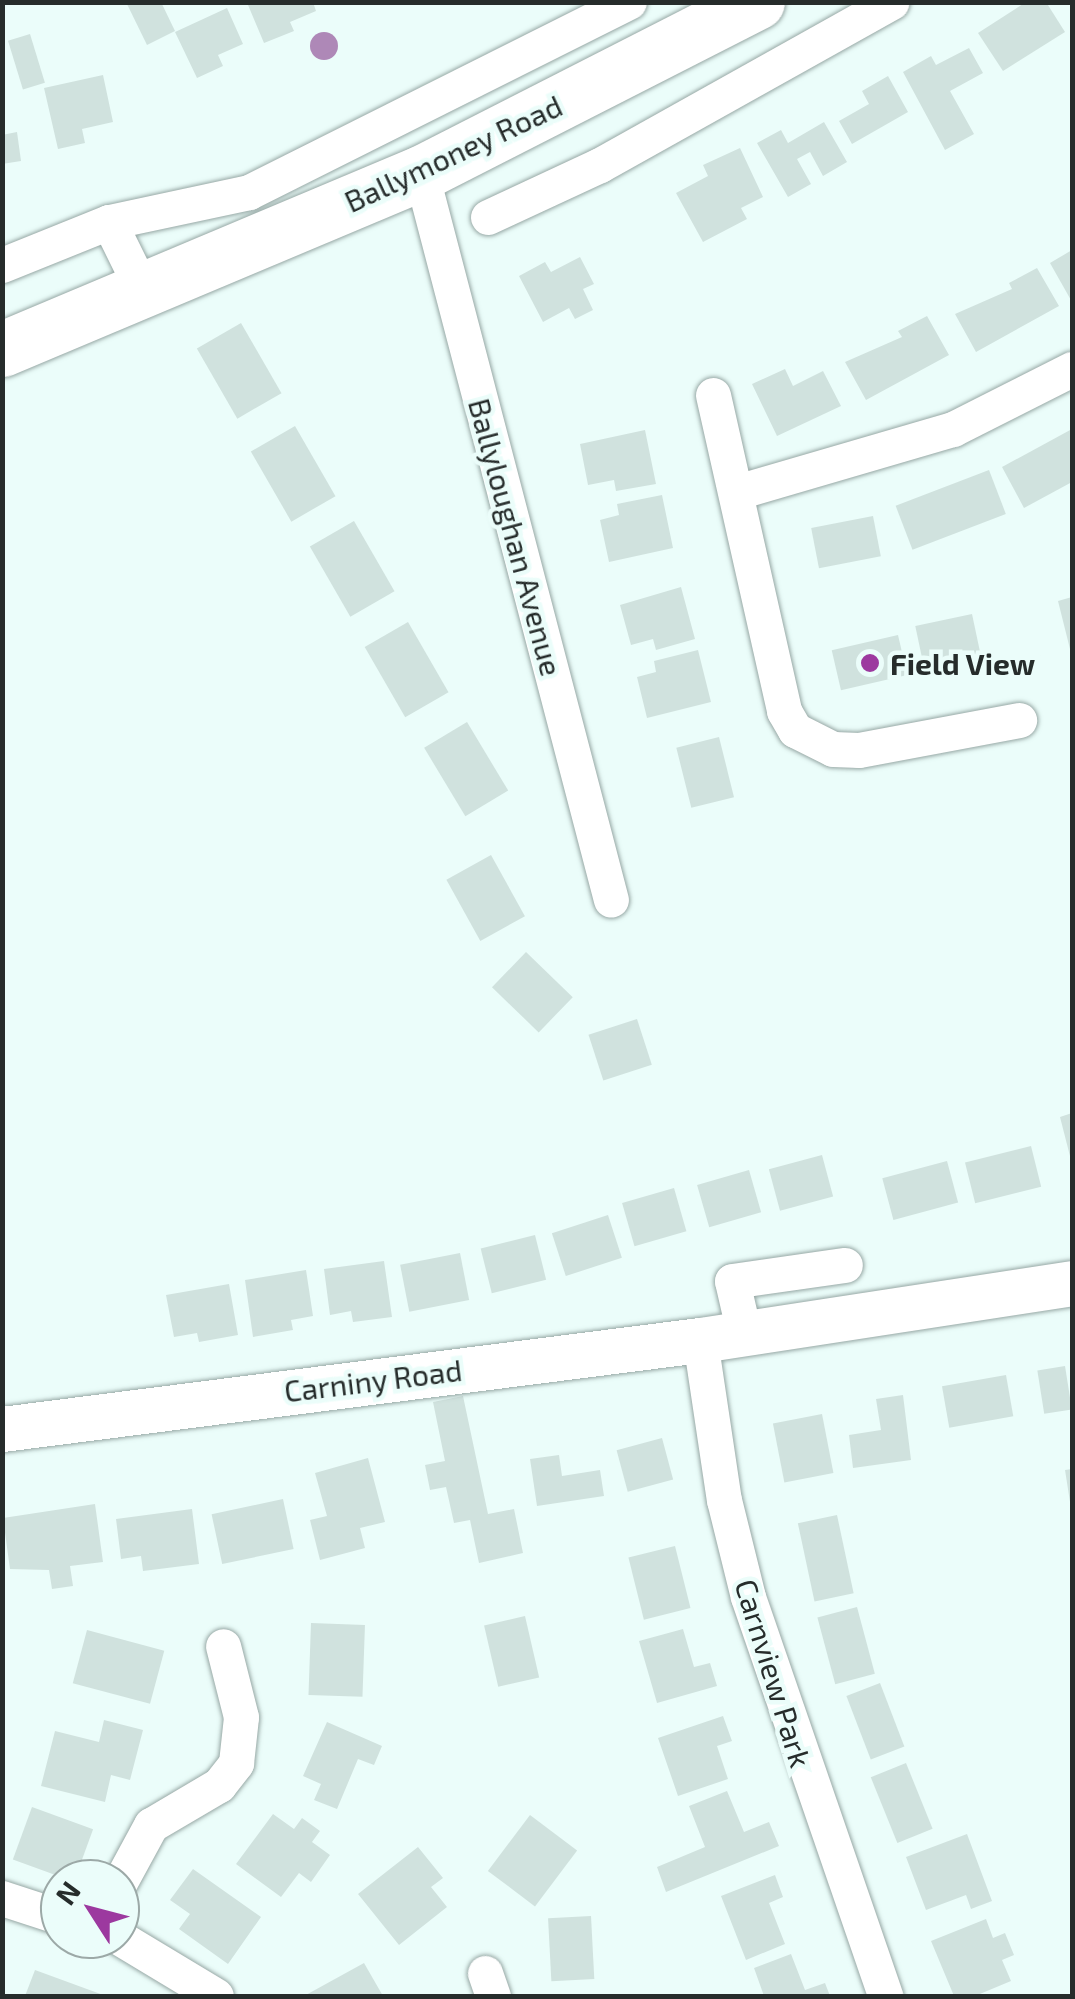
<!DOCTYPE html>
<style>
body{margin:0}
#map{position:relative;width:1075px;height:1999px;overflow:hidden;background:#ebfdfa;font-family:"Exo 2",sans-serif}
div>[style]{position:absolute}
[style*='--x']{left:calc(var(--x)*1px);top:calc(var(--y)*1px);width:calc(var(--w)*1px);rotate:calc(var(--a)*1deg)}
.building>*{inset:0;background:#d0e2de;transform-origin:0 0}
.roads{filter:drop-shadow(0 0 2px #97a8a5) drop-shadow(0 0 2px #97a8a5)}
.minor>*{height:35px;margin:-17.5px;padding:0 17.5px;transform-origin:17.5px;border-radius:17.5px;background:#fff}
.tertiary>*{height:45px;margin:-22.5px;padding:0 22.5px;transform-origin:22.5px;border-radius:22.5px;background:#fff}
.primary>*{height:55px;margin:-27.5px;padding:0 27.5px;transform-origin:27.5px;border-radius:27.5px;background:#fff}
.trees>*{width:28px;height:28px;margin:-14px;border-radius:50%;background:#ae88b7}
.dots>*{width:28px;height:28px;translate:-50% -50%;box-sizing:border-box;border:5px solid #ebfdfa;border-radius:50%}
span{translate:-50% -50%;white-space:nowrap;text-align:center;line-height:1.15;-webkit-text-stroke:9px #ebfdfa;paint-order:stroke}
.street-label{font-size:30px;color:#262c2b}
.poi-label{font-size:30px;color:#262c2b;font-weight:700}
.left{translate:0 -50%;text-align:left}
.frame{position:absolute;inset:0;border:5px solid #262c2b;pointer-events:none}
.north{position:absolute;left:40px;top:1859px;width:100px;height:100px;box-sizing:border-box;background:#ebfdfa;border:2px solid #9ca9a7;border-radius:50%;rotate:306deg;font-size:28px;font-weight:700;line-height:40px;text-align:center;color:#262c2b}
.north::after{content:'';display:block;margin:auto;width:35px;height:45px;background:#9c399f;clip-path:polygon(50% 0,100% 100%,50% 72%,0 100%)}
</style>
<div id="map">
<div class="building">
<div style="clip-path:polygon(126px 2px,161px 2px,175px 31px,147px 45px)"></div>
<div style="clip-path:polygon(313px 2px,316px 11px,290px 22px,294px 31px,264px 43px,248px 5px)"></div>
<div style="clip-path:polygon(1026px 2px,1046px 2px,1065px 32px,1003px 71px,978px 33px)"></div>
<div style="clip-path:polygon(227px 8px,243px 44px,218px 55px,223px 66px,197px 78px,175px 32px)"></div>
<div style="left:30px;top:34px;width:51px;height:23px;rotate:73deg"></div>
<div style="clip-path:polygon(969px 48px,983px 73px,950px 91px,974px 134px,945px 150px,903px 72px,931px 56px,936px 65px)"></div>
<div style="clip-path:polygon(103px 75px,113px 122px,82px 129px,85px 143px,58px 149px,44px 88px)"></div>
<div style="clip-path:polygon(888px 76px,908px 112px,852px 144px,839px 121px,869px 104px,862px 91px)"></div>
<div style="clip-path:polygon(824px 122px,847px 162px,823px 176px,810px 152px,797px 159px,811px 184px,788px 197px,757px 143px,781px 130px,788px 143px)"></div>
<div style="clip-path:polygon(17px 132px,21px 161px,2px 164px,2px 135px)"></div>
<div style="clip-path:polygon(740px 148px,763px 197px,741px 208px,747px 219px,703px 242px,676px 193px,708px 176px,703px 165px)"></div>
<div style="clip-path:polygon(1072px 250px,1072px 302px,1050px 263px)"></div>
<div style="clip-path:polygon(580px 257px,594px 284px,583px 289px,593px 310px,575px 319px,569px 308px,543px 322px,519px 276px,545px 262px,551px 272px)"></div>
<div style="clip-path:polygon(1037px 268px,1059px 306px,976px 352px,955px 314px,1012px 289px,1009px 283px)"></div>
<div style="clip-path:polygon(927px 316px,949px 355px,866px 400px,845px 362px,902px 337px,898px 331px)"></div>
<div style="left:241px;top:323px;width:81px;height:51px;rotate:60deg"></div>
<div style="clip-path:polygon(785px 369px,793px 386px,823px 371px,841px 406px,777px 436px,752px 384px)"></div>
<div style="left:295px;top:426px;width:81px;height:51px;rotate:60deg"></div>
<div style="clip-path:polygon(1072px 429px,1072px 482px,1024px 508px,1002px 467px)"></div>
<div style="clip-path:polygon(645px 430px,656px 484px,616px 491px,614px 480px,588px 485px,580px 444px)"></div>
<div style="left:989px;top:470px;width:47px;height:100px;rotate:69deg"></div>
<div style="clip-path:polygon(662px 495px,673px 548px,609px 562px,600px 520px,619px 515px,617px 504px)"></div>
<div style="left:873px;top:516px;width:41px;height:63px;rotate:79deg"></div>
<div style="left:354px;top:521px;width:81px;height:51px;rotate:60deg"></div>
<div style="clip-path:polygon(681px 587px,695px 639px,656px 650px,653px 639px,631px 645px,620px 605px)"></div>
<div style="clip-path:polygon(1072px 597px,1072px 653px,1071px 653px,1058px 601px)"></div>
<div style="left:972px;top:614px;width:40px;height:58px;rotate:78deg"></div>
<div style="left:408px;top:622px;width:81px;height:50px;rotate:60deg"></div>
<div style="left:898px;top:635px;width:41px;height:68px;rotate:77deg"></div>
<div style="clip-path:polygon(698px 650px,711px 702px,647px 718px,637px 677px,656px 672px,654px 661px)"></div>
<div style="left:467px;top:722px;width:80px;height:50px;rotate:59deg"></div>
<div style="left:719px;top:737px;width:62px;height:44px;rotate:76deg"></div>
<div style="left:491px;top:855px;width:70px;height:51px;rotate:61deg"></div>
<div style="left:526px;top:952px;width:65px;height:49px;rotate:44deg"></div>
<div style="left:637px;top:1019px;width:48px;height:51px;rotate:72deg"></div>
<div style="clip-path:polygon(1072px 1113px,1072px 1160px,1071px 1160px,1060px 1117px)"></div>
<div style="left:1031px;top:1146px;width:42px;height:68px;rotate:76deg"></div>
<div style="left:822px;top:1155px;width:43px;height:55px;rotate:75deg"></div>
<div style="left:947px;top:1161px;width:43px;height:67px;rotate:75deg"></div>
<div style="left:749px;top:1170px;width:44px;height:54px;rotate:74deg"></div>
<div style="left:674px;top:1188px;width:45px;height:54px;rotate:74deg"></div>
<div style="left:608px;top:1215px;width:45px;height:59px;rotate:72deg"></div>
<div style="left:535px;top:1235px;width:46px;height:56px;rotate:76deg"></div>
<div style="left:460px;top:1253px;width:48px;height:61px;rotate:79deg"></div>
<div style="clip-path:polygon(384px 1261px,392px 1317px,353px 1322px,351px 1311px,330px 1315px,324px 1269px)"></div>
<div style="clip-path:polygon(306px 1270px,313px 1316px,291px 1320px,293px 1330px,253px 1337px,245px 1280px)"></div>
<div style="clip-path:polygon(229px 1284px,238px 1335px,199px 1342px,197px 1333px,174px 1337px,166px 1295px)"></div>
<div style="left:1065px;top:1366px;width:44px;height:28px;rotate:81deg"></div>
<div style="left:1006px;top:1375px;width:42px;height:65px;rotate:80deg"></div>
<div style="clip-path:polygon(903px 1395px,911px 1460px,853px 1468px,849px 1435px,881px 1430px,876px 1399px)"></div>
<div style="clip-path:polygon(463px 1396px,488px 1514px,514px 1509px,523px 1553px,479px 1563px,470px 1520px,454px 1523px,446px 1487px,430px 1490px,425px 1465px,445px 1461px,433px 1402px)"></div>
<div style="left:822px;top:1414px;width:60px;height:50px;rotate:79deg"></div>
<div style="left:662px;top:1438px;width:43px;height:47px;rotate:75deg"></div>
<div style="clip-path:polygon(559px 1455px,562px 1476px,600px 1470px,604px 1496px,537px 1506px,530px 1459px)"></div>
<div style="clip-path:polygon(368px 1458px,385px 1522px,360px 1528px,365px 1548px,320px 1560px,310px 1520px,327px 1516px,315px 1473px)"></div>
<div style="clip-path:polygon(1072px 1469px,1072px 1502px,1070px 1502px,1065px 1470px)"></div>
<div style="left:283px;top:1499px;width:51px;height:73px;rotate:78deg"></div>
<div style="clip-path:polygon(95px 1504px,103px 1562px,70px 1566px,73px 1586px,52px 1589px,49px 1570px,10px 1569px,3px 1518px)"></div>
<div style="clip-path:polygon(192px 1509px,199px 1564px,143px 1571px,141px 1556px,121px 1559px,116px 1519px)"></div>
<div style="left:837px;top:1515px;width:80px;height:40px;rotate:78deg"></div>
<div style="left:675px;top:1546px;width:64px;height:48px;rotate:76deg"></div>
<div style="left:857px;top:1607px;width:69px;height:41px;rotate:75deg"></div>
<div style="left:525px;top:1616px;width:63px;height:42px;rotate:77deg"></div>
<div style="left:311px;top:1623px;width:54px;height:72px;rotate:2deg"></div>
<div style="clip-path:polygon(683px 1629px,694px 1667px,710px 1663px,717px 1686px,657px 1703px,639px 1641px)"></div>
<div style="left:87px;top:1630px;width:80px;height:55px;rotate:15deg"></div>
<div style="left:880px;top:1683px;width:68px;height:36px;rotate:69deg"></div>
<div style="clip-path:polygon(723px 1716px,732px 1741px,717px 1746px,728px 1779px,678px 1796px,658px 1738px)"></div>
<div style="clip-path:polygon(104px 1720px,143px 1730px,130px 1780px,111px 1775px,105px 1802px,41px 1786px,55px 1731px,99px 1742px)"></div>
<div style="clip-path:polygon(327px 1722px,382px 1746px,374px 1765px,358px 1759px,337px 1809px,314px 1800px,321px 1784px,303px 1776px)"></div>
<div style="left:906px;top:1763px;width:71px;height:38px;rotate:68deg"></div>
<div style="clip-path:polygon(727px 1791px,744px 1832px,769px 1822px,779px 1846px,666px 1892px,657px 1867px,705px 1847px,689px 1806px)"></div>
<div style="left:32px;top:1807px;width:65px;height:56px;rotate:20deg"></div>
<div style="clip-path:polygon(273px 1814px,294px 1829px,302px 1818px,320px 1831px,312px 1842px,330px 1855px,311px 1882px,299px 1873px,281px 1897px,236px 1864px)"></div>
<div style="left:530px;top:1815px;width:59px;height:70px;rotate:37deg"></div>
<div style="clip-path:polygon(967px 1834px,992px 1901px,971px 1909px,966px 1895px,926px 1910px,906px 1857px)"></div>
<div style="clip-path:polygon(418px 1847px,443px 1878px,431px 1887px,447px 1907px,399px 1945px,358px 1894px)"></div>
<div style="clip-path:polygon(193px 1869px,261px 1917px,228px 1964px,179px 1929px,190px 1914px,170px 1900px)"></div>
<div style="clip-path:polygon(775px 1875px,783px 1897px,769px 1903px,785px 1944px,746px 1960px,721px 1896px)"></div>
<div style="left:591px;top:1916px;width:63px;height:43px;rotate:87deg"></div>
<div style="clip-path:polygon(986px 1919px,993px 1938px,1005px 1933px,1014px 1955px,1002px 1960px,1011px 1981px,975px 1996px,954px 1996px,931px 1941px)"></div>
<div style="clip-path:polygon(791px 1954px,805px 1990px,825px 1983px,830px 1996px,764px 1996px,754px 1968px)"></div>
<div style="clip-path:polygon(364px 1963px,383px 1996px,304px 1996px)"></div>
<div style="clip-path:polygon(35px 1970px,106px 1996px,25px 1996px)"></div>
</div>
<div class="roads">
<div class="minor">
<div style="--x:421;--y:173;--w:751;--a:75.35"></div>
<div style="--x:488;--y:217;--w:123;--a:-24.9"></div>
<div style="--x:600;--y:165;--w:334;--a:-29.2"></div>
<div style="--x:109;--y:222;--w:77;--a:63.8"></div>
<div style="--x:2;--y:265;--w:115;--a:-21.9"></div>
<div style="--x:109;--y:222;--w:143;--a:-12.1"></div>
<div style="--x:249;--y:192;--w:425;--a:-26.6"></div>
<div style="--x:713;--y:395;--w:324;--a:77.3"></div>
<div style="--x:784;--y:711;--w:22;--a:60"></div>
<div style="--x:795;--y:730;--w:42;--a:26.6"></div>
<div style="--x:833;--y:749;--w:26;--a:2"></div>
<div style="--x:859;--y:750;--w:163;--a:-10.6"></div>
<div style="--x:737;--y:492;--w:225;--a:-16.3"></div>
<div style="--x:953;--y:429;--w:133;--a:-26.8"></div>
<div style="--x:744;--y:1333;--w:53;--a:-103"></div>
<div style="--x:732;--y:1281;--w:114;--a:-8.1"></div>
<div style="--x:700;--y:1340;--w:162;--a:81.5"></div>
<div style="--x:724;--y:1500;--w:100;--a:76.1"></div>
<div style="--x:748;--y:1597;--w:422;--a:71"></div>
<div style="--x:120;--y:1882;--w:65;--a:-61.5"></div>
<div style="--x:151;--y:1825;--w:79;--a:-30.5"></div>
<div style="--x:219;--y:1785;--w:28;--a:-52"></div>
<div style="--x:236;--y:1763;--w:46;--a:-83.8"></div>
<div style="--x:241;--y:1717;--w:73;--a:-104.2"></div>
<div style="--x:2;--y:1898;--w:61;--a:18.1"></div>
<div style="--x:120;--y:1938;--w:112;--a:31.1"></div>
<div style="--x:485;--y:1973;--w:24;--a:71"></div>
</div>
<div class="tertiary">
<div style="--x:2;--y:1429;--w:704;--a:-7.27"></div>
<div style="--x:700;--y:1340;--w:376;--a:-8.7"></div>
</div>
<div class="primary">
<div style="--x:2;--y:349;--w:454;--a:-22.8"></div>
<div style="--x:421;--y:173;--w:377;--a:-27"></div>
</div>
</div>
<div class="trees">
<div style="left:324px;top:46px"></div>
</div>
<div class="dots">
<div style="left:870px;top:663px;background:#9c399f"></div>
</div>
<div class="street-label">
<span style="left:453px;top:153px;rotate:-25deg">Ballymoney Road</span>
<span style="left:516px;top:537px;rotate:75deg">Ballyloughan Avenue</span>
<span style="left:373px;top:1380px;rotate:-7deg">Carniny Road</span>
<span style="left:774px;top:1673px;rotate:73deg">Carnview Park</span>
</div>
<div class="poi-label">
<span class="left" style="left:890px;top:663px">Field View</span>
</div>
<div class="frame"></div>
<div class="north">N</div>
</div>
